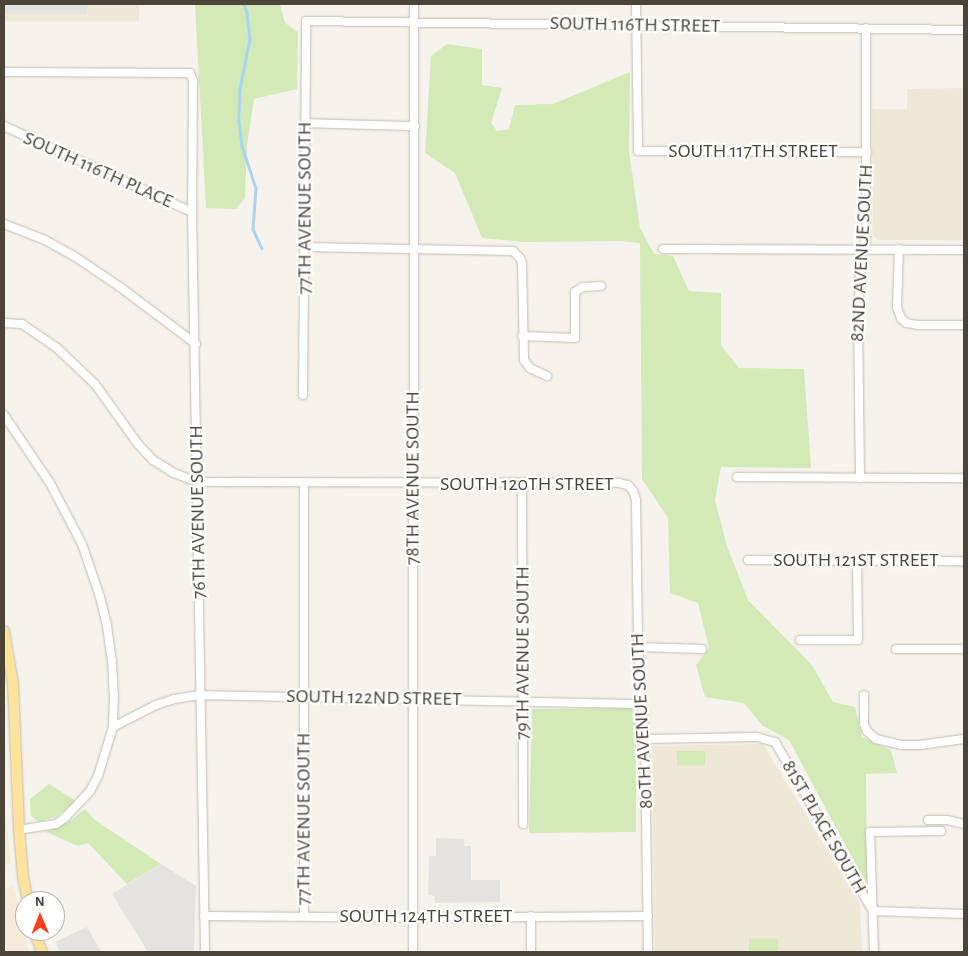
<!DOCTYPE html>
<style>
body{margin:0}
#map{position:relative;width:968px;height:956px;overflow:hidden;background:#f6f3ec;font-family:"Alegreya Sans",sans-serif}
div>[style]{position:absolute}
[style*='--x']{left:calc(var(--x)*1px);top:calc(var(--y)*1px);width:calc(var(--w)*1px);rotate:calc(var(--a)*1deg)}
.commercial>*{inset:0;background:#f7ead8}
.education>*{inset:0;background:#efe8d6;transform-origin:0 0}
.green>*{inset:0;background:#d2eab5;transform-origin:0 0}
.parking>*{inset:0;background:#e5e3e0;transform-origin:0 0}
.stream>*{height:2.5px;margin:-1.25px;padding:0 1.25px;transform-origin:1.25px;border-radius:1.25px;background:#a9d4f2}
.roads{filter:drop-shadow(0 0 1px #c2bbae) drop-shadow(0 0 1px #c2bbae)}
.minor>*{height:8px;margin:-4px;padding:0 4px;transform-origin:4px;border-radius:4px;background:#fff}
.major>*{height:10px;margin:-5px;padding:0 5px;transform-origin:5px;border-radius:5px;background:#ffe39c}
span{translate:-50% -50%;white-space:nowrap;text-align:center;line-height:1.15;-webkit-text-stroke:4.5px #fff;paint-order:stroke}
.street-label{font-size:20px;color:#4b4439}
.frame{position:absolute;inset:0;border:5px solid #4b4439;pointer-events:none}
.north{position:absolute;left:15px;top:891px;width:50px;height:50px;box-sizing:border-box;background:#fff;border:1px solid #b7b4b0;border-radius:50%;rotate:359deg;font-size:14px;font-weight:700;line-height:20px;text-align:center;color:#4b4439}
.north::after{content:'';display:block;margin:auto;width:18px;height:22px;background:#fc3f1d;clip-path:polygon(50% 0,100% 100%,50% 72%,0 100%)}
</style>
<div id="map">
<div class="commercial">
<div style="clip-path:polygon(4px 806px,11px 864px,4px 865px)"></div>
<div style="clip-path:polygon(13px 886px,29px 949px,29px 952px,4px 952px,4px 890px)"></div>
</div>
<div class="education">
<div style="left:4px;top:4px;width:135px;height:17px"></div>
<div style="clip-path:polygon(964px 88px,964px 240px,878px 240px,873px 235px,872px 109px,907px 109px,907px 89px)"></div>
<div style="clip-path:polygon(763px 744px,860px 904px,862px 952px,655px 951px,652px 746px)"></div>
</div>
<div class="green">
<div style="clip-path:polygon(195px 4px,280px 4px,285px 23px,298px 32px,297px 89px,254px 99px,247px 146px,245px 198px,236px 209px,206px 208px)"></div>
<div style="clip-path:polygon(447px 44px,482px 49px,482px 85px,502px 88px,491px 123px,497px 131px,509px 129px,515px 105px,553px 104px,630px 72px,629px 151px,640px 228px,654px 254px,673px 256px,689px 291px,721px 293px,721px 345px,739px 368px,804px 369px,811px 468px,721px 467px,715px 500px,727px 546px,748px 600px,812px 665px,833px 702px,855px 707px,862px 737px,891px 750px,897px 773px,866px 774px,867px 885px,789px 740px,763px 726px,744px 703px,705px 697px,696px 665px,709px 648px,698px 603px,670px 593px,668px 518px,642px 479px,640px 243px,620px 241px,522px 242px,482px 238px,455px 173px,425px 153px,431px 56px)"></div>
<div style="clip-path:polygon(633px 708px,636px 723px,636px 832px,529px 833px,532px 709px)"></div>
<div style="left:677px;top:751px;width:28px;height:14px"></div>
<div style="clip-path:polygon(49px 784px,76px 801px,57px 816px,39px 822px,31px 816px,30px 799px)"></div>
<div style="clip-path:polygon(85px 809px,95px 820px,161px 864px,127px 884px,88px 843px,78px 846px,46px 832px,67px 823px)"></div>
<div style="left:778px;top:939px;width:13px;height:29px;rotate:90deg"></div>
</div>
<div class="parking">
<div style="left:4px;top:4px;width:83px;height:10px"></div>
<div style="clip-path:polygon(436px 838px,464px 839px,464px 846px,471px 846px,471px 880px,500px 880px,500px 902px,435px 903px,434px 896px,428px 895px,429px 856px,436px 856px)"></div>
<div style="clip-path:polygon(161px 864px,196px 886px,194px 952px,148px 952px,112px 894px)"></div>
<div style="clip-path:polygon(87px 927px,101px 952px,60px 952px,55px 942px)"></div>
</div>
<div class="stream">
<div style="--x:244;--y:4;--w:9;--a:69"></div>
<div style="--x:247;--y:12;--w:27;--a:84"></div>
<div style="--x:250;--y:39;--w:51;--a:101.3"></div>
<div style="--x:240;--y:89;--w:32;--a:92"></div>
<div style="--x:239;--y:121;--w:25;--a:83"></div>
<div style="--x:242;--y:146;--w:44;--a:71.6"></div>
<div style="--x:256;--y:188;--w:41;--a:94.2"></div>
<div style="--x:253;--y:229;--w:21;--a:65"></div>
</div>
<div class="roads">
<div class="minor">
<div style="--x:636;--y:4;--w:147;--a:89.2"></div>
<div style="--x:638;--y:151;--w:229;--a:0.3"></div>
<div style="--x:4;--y:72;--w:186;--a:0.3"></div>
<div style="--x:190;--y:73;--w:9;--a:69"></div>
<div style="--x:193;--y:81;--w:131;--a:90.4"></div>
<div style="--x:192;--y:212;--w:740;--a:88.99"></div>
<div style="--x:305;--y:123;--w:110;--a:1.6"></div>
<div style="--x:4;--y:126;--w:207;--a:24.6"></div>
<div style="--x:4;--y:224;--w:44;--a:21.3"></div>
<div style="--x:45;--y:240;--w:33;--a:29"></div>
<div style="--x:74;--y:256;--w:55;--a:34"></div>
<div style="--x:120;--y:287;--w:95;--a:36.9"></div>
<div style="--x:305;--y:247;--w:208;--a:1.1"></div>
<div style="--x:513;--y:251;--w:10;--a:45"></div>
<div style="--x:520;--y:258;--w:5;--a:68"></div>
<div style="--x:522;--y:263;--w:97;--a:88.8"></div>
<div style="--x:524;--y:360;--w:10;--a:53"></div>
<div style="--x:530;--y:368;--w:19;--a:25"></div>
<div style="--x:663;--y:249;--w:301;--a:0.2"></div>
<div style="--x:899;--y:249;--w:58;--a:92"></div>
<div style="--x:897;--y:307;--w:12;--a:70"></div>
<div style="--x:901;--y:318;--w:7;--a:45"></div>
<div style="--x:906;--y:323;--w:12;--a:9"></div>
<div style="--x:918;--y:325;--w:46;--a:0"></div>
<div style="--x:4;--y:323;--w:18;--a:3"></div>
<div style="--x:22;--y:324;--w:42;--a:34.4"></div>
<div style="--x:57;--y:348;--w:52;--a:43.5"></div>
<div style="--x:95;--y:384;--w:74;--a:54.4"></div>
<div style="--x:138;--y:444;--w:22;--a:47"></div>
<div style="--x:153;--y:460;--w:25;--a:32"></div>
<div style="--x:174;--y:473;--w:26;--a:21"></div>
<div style="--x:198;--y:482;--w:421;--a:0.1"></div>
<div style="--x:619;--y:483;--w:9;--a:13"></div>
<div style="--x:628;--y:485;--w:8;--a:50"></div>
<div style="--x:633;--y:491;--w:9;--a:72"></div>
<div style="--x:636;--y:500;--w:147;--a:89.2"></div>
<div style="--x:638;--y:647;--w:92;--a:85.6"></div>
<div style="--x:645;--y:739;--w:213;--a:89.2"></div>
<div style="--x:522;--y:336;--w:53;--a:2.2"></div>
<div style="--x:575;--y:338;--w:46;--a:-90"></div>
<div style="--x:575;--y:292;--w:9;--a:-32"></div>
<div style="--x:583;--y:287;--w:18;--a:-3"></div>
<div style="--x:303;--y:395;--w:374;--a:-89.5"></div>
<div style="--x:306;--y:21;--w:658;--a:0.78"></div>
<div style="--x:4;--y:415;--w:82;--a:55.9"></div>
<div style="--x:50;--y:483;--w:69;--a:62.3"></div>
<div style="--x:82;--y:544;--w:56;--a:71.2"></div>
<div style="--x:100;--y:597;--w:30;--a:76"></div>
<div style="--x:107;--y:626;--w:35;--a:82"></div>
<div style="--x:112;--y:661;--w:33;--a:87"></div>
<div style="--x:114;--y:694;--w:33;--a:92"></div>
<div style="--x:113;--y:727;--w:51;--a:107"></div>
<div style="--x:98;--y:776;--w:17;--a:118"></div>
<div style="--x:90;--y:791;--w:35;--a:133"></div>
<div style="--x:66;--y:817;--w:12;--a:145"></div>
<div style="--x:56;--y:824;--w:37;--a:171"></div>
<div style="--x:737;--y:477;--w:227;--a:0.3"></div>
<div style="--x:860;--y:478;--w:157;--a:-90.7"></div>
<div style="--x:858;--y:321;--w:68;--a:-87.5"></div>
<div style="--x:861;--y:253;--w:14;--a:-69"></div>
<div style="--x:866;--y:240;--w:212;--a:-90"></div>
<div style="--x:522;--y:483;--w:341;--a:89.8"></div>
<div style="--x:748;--y:560;--w:216;--a:0.3"></div>
<div style="--x:800;--y:640;--w:58;--a:0"></div>
<div style="--x:858;--y:640;--w:80;--a:-90.7"></div>
<div style="--x:638;--y:647;--w:64;--a:1.8"></div>
<div style="--x:896;--y:649;--w:68;--a:0"></div>
<div style="--x:864;--y:695;--w:29;--a:90"></div>
<div style="--x:864;--y:724;--w:8;--a:67"></div>
<div style="--x:867;--y:731;--w:12;--a:42"></div>
<div style="--x:876;--y:739;--w:26;--a:13"></div>
<div style="--x:901;--y:745;--w:19;--a:0"></div>
<div style="--x:920;--y:745;--w:44;--a:-7.8"></div>
<div style="--x:113;--y:727;--w:48;--a:-27.1"></div>
<div style="--x:156;--y:705;--w:19;--a:-18"></div>
<div style="--x:174;--y:699;--w:26;--a:-9"></div>
<div style="--x:200;--y:695;--w:441;--a:1.2"></div>
<div style="--x:645;--y:739;--w:112;--a:-1"></div>
<div style="--x:757;--y:737;--w:19;--a:16"></div>
<div style="--x:775;--y:742;--w:195;--a:59.9"></div>
<div style="--x:928;--y:820;--w:19;--a:0"></div>
<div style="--x:947;--y:820;--w:17;--a:13"></div>
<div style="--x:873;--y:911;--w:91;--a:1.9"></div>
<div style="--x:204;--y:916;--w:209;--a:0.5"></div>
<div style="--x:413;--y:918;--w:235;--a:-0.5"></div>
<div style="--x:304;--y:916;--w:433;--a:-90"></div>
<div style="--x:531;--y:916;--w:36;--a:90"></div>
<div style="--x:413;--y:952;--w:948;--a:-89.94"></div>
<div style="--x:874;--y:952;--w:120;--a:-91.9"></div>
<div style="--x:870;--y:832;--w:71;--a:-0.8"></div>
</div>
<div class="major">
<div style="--x:4;--y:631;--w:54;--a:80.4"></div>
<div style="--x:13;--y:684;--w:146;--a:87.6"></div>
<div style="--x:19;--y:830;--w:47;--a:85.1"></div>
<div style="--x:23;--y:877;--w:25;--a:78"></div>
<div style="--x:34;--y:931;--w:22;--a:69"></div>
</div>
</div>
<div class="street-label">
<span style="left:635px;top:25px;rotate:1deg">SOUTH 116TH STREET</span>
<span style="left:753px;top:151px">SOUTH 117TH STREET</span>
<span style="left:98px;top:170px;rotate:24deg">SOUTH 116TH PLACE</span>
<span style="left:305px;top:208px;rotate:-90deg">77TH AVENUE SOUTH</span>
<span style="left:862px;top:253px;rotate:-87deg">82ND AVENUE SOUTH</span>
<span style="left:413px;top:478px;rotate:-90deg">78TH AVENUE SOUTH</span>
<span style="left:527px;top:484px">SOUTH 120TH STREET</span>
<span style="left:198px;top:512px;rotate:-91deg">76TH AVENUE SOUTH</span>
<span style="left:856px;top:560px">SOUTH 121ST STREET</span>
<span style="left:523px;top:653px;rotate:-90deg">79TH AVENUE SOUTH</span>
<span style="left:374px;top:698px;rotate:1deg">SOUTH 122ND STREET</span>
<span style="left:642px;top:721px;rotate:-93deg">80TH AVENUE SOUTH</span>
<span style="left:304px;top:819px;rotate:-90deg">77TH AVENUE SOUTH</span>
<span style="left:824px;top:827px;rotate:60deg">81ST PLACE SOUTH</span>
<span style="left:426px;top:916px">SOUTH 124TH STREET</span>
</div>
<div class="frame"></div>
<div class="north">N</div>
</div>
